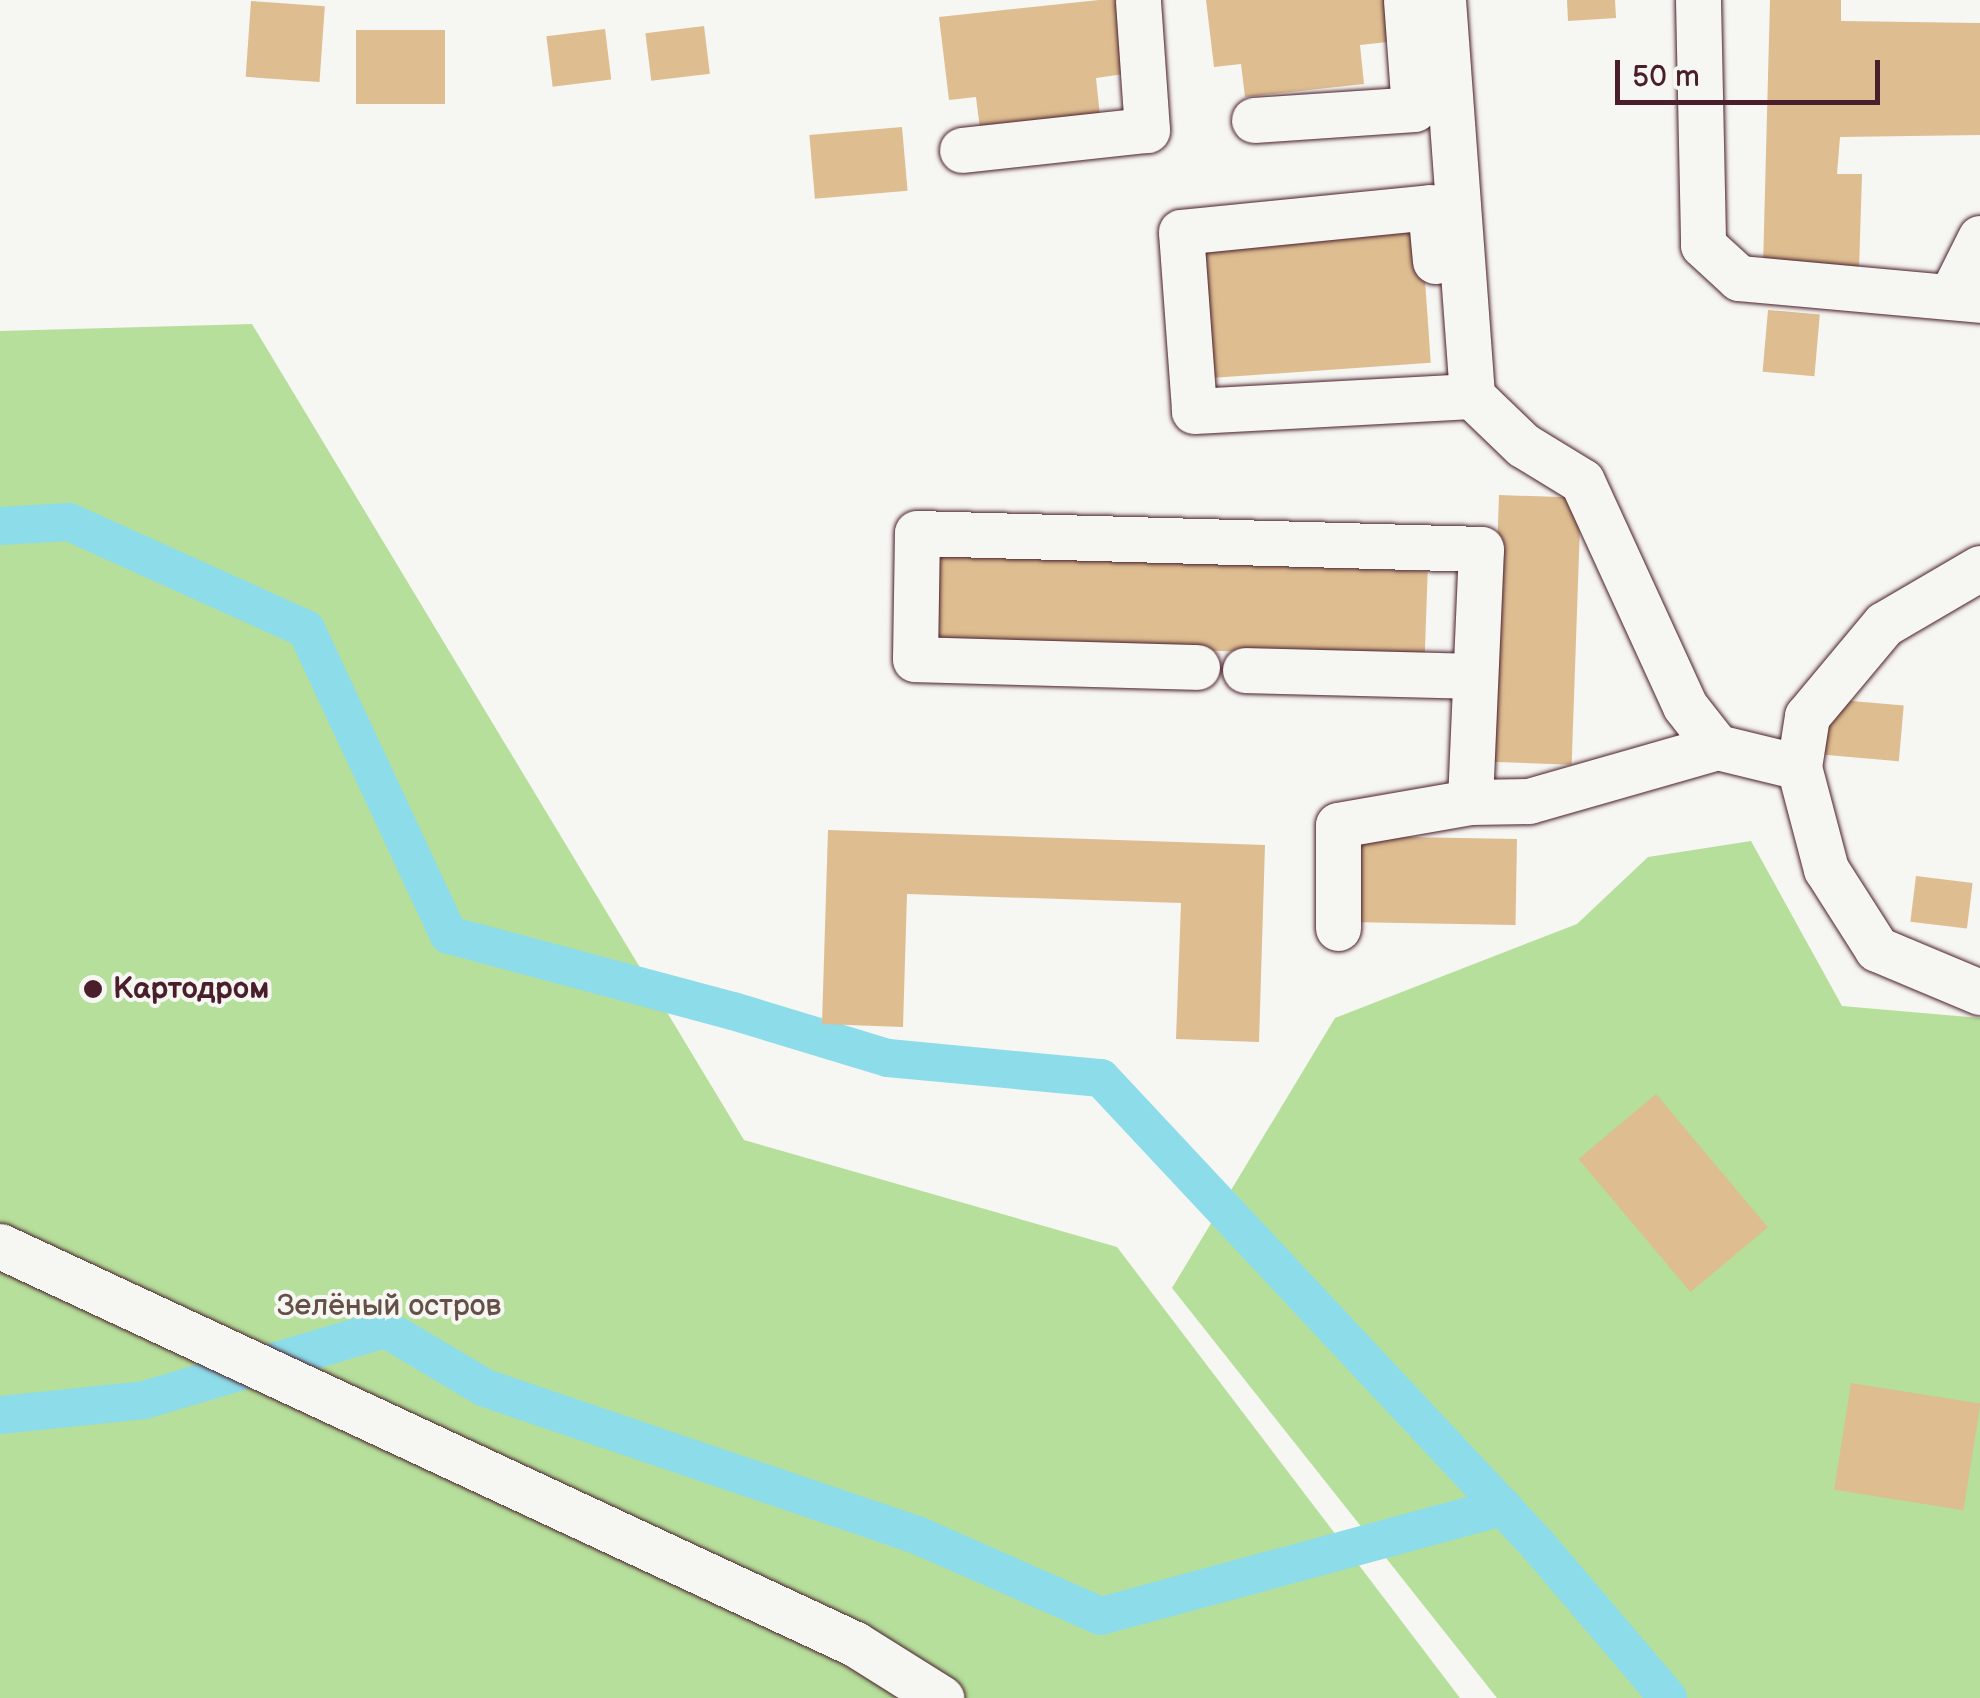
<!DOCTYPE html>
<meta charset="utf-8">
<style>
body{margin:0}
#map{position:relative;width:1980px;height:1698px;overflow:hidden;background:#f6f6f2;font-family:"Balsamiq Sans",sans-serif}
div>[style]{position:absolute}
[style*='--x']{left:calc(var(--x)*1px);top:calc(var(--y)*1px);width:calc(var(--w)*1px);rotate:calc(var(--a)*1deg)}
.green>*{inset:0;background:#b6df9b}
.canal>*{height:38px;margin:-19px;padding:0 19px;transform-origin:19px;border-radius:19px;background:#8ddcea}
.building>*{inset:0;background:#debd91;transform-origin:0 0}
.roads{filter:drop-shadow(0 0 2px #4a1f2b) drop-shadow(0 0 2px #4a1f2b)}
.minor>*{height:45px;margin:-22.5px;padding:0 22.5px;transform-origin:22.5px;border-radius:22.5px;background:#f6f6f2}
.dots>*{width:28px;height:28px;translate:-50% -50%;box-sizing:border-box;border:5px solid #f6f6f2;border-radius:50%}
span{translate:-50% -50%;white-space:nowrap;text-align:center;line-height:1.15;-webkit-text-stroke:8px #f6f6f2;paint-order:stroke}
.poi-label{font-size:30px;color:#4a1f2b;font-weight:700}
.left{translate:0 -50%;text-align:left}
.park-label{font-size:30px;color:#654f47}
.scale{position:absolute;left:1615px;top:60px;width:265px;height:45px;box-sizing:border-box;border:5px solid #4a1f2b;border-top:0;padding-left:12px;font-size:30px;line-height:35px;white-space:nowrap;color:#4a1f2b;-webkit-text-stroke:8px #f6f6f2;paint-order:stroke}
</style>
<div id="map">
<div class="green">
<div style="clip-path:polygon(252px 324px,744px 1140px,1117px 1247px,1460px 1698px,0 1698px,0 331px)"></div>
<div style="clip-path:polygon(1751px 841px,1842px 1006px,1980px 1018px,1980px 1698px,1497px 1698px,1172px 1288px,1335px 1018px,1577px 924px,1648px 857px)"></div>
</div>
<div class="canal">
<div style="--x:0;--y:526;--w:69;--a:-3.3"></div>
<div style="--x:69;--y:522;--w:260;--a:24.3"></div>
<div style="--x:306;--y:629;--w:338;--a:65"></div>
<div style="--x:449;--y:935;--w:294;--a:15"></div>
<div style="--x:733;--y:1011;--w:162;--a:16.9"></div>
<div style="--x:888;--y:1058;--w:214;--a:5.4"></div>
<div style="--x:1101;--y:1078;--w:640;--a:46.9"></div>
<div style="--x:1538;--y:1545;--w:201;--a:49.6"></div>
<div style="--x:0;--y:1415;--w:145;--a:-5.9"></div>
<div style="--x:144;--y:1400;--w:252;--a:-16.4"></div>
<div style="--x:386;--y:1329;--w:115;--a:30.8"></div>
<div style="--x:485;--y:1388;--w:456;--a:18.8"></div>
<div style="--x:917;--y:1535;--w:201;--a:23.8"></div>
<div style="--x:1101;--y:1616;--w:417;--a:-15.2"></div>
</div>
<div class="building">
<div style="clip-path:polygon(1099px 0,1124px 0,1131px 73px,1096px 78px,1100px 116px,980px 129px,976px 97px,949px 100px,939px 17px)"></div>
<div style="clip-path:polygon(1206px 0,1392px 0,1396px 41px,1360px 45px,1364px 84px,1245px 97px,1241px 64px,1214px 67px)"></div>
<div style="clip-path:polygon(1567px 0,1615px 0,1616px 18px,1568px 21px)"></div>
<div style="clip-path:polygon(1770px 0,1841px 0,1841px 21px,1980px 23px,1980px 135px,1840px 137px,1837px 174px,1862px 174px,1859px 270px,1763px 267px)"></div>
<div style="left:251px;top:1px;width:74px;height:76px;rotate:4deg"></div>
<div style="left:704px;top:26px;width:48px;height:59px;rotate:83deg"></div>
<div style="left:605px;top:29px;width:51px;height:59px;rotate:83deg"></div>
<div style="left:356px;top:30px;width:89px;height:74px"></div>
<div style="left:902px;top:127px;width:64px;height:93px;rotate:85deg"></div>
<div style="left:1421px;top:223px;width:140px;height:224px;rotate:86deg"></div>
<div style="left:1768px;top:310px;width:52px;height:62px;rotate:5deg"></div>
<div style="left:1499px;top:495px;width:82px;height:267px;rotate:2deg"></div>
<div style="left:934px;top:554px;width:494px;height:87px;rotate:2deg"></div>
<div style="left:1829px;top:699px;width:75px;height:56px;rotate:5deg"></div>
<div style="clip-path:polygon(828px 830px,1265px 845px,1259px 1042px,1176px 1039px,1181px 903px,907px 894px,903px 1027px,822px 1024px)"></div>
<div style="left:1348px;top:836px;width:169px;height:86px;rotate:1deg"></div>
<div style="left:1916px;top:876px;width:57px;height:46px;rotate:7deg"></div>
<div style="left:1656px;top:1094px;width:174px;height:101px;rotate:50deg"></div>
<div style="left:1851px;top:1383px;width:131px;height:108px;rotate:9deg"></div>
</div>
<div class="roads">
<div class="minor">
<div style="--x:1443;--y:0;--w:397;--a:85.8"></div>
<div style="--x:1472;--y:396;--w:71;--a:43.9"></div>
<div style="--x:1523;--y:445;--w:69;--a:31.4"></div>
<div style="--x:1582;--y:481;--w:247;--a:65.4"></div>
<div style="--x:1685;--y:706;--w:52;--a:52"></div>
<div style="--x:1717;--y:747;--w:84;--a:13.7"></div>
<div style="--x:1698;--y:0;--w:245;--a:88.8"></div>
<div style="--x:1703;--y:245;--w:49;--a:42.5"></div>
<div style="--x:1739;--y:278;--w:242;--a:5.2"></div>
<div style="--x:1254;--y:120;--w:160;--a:-3.9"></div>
<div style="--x:1414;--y:109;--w:109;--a:-94.2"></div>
<div style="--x:962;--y:150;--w:186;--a:-6.2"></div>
<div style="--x:1147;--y:130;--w:130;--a:-94"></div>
<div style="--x:1435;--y:261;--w:54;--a:-95.3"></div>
<div style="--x:1430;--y:207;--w:250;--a:174.3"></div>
<div style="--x:1181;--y:232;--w:179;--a:85.8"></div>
<div style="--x:1194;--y:411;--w:278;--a:-3.1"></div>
<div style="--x:1951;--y:296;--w:65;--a:-63.4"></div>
<div style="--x:1980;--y:568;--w:111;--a:149.7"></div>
<div style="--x:1884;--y:624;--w:120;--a:129.9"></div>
<div style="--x:1807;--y:716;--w:52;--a:98.9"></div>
<div style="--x:1799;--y:767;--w:106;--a:75.2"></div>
<div style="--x:1826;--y:869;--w:95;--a:57.5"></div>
<div style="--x:1877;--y:949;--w:112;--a:22.7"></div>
<div style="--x:1197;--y:667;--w:282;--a:-178.4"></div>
<div style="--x:915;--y:659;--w:126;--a:-89.1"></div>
<div style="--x:917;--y:533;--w:564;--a:1.62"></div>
<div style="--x:1481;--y:549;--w:253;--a:92.5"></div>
<div style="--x:1245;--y:670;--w:230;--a:1.5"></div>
<div style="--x:1338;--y:928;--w:103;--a:-90"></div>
<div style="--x:1338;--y:825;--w:134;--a:-9.9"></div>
<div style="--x:1470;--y:802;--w:59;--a:-1"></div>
<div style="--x:1529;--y:801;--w:196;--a:-16"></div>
<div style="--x:0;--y:1246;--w:943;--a:24.96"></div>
<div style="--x:855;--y:1644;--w:102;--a:32.1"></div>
</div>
</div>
<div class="dots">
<div style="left:93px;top:989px;background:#4a1f2b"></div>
</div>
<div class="poi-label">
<span class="left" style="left:113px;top:989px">Картодром</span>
</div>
<div class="park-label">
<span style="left:389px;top:1306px">Зелёный остров</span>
</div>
<div class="scale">50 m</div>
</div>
